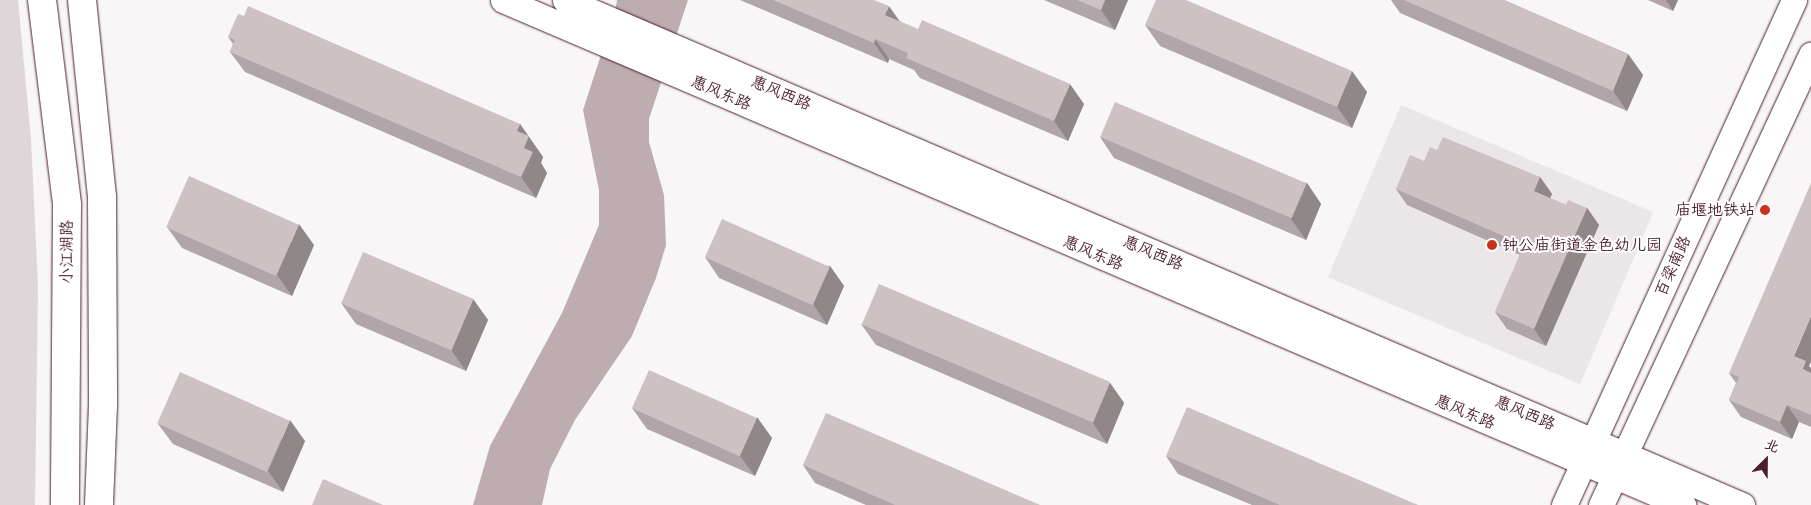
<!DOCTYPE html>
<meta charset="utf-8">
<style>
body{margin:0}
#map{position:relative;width:1811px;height:505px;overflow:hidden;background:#f8f6f7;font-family:Sriracha,"LXGW WenKai TC",sans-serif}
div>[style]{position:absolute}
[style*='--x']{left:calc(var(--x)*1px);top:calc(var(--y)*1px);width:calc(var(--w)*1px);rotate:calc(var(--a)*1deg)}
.built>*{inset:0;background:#ebe6e8;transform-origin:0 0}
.green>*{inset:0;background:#ded6d9}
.water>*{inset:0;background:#bdadb0}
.roads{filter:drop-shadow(0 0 1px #4a1f2b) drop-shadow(0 0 1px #4a1f2b)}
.tertiary>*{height:25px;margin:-12.5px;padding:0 12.5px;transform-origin:12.5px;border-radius:12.5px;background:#fff}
.secondary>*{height:28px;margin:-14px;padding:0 14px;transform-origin:14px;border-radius:14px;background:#fff}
.wall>*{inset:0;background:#b0a6a9}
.shaded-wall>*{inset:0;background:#908789}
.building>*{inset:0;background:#cdc1c4;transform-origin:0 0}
.dots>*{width:14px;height:14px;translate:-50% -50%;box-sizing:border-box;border:2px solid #fff;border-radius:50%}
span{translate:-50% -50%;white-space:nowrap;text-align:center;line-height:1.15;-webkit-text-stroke:4px #fff;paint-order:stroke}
.street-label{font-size:16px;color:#4a1f2b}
.poi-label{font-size:16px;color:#4a1f2b}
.right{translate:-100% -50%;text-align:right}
.left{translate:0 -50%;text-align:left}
.north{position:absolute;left:1741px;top:435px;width:50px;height:50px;-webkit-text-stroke:4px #fff;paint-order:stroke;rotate:23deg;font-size:14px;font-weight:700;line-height:20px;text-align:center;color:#4a1f2b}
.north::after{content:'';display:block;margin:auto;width:18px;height:22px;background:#4a1f2b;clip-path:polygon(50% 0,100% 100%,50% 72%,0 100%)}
</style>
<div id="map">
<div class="built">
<div style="left:1401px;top:105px;width:274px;height:187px;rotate:23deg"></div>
</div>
<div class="green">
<div style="clip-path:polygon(0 0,18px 0,31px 139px,38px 286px,35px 505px,0 505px)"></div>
</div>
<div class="water">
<div style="clip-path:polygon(617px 0,688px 0,649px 119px,649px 142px,664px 195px,666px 245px,656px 278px,632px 336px,575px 420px,550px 469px,542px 505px,473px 505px,490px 446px,562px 313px,599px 225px,599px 190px,583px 110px,615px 12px)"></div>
</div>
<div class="roads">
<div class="tertiary">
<div style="--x:503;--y:0;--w:1284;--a:23.17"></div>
<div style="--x:565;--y:0;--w:1281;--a:23.22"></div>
<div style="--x:1564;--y:505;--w:555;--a:-65.51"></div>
<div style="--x:1601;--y:505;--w:497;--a:-65"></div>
</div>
<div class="secondary">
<div style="--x:42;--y:0;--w:207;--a:83"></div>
<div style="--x:67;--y:205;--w:300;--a:90.4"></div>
<div style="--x:82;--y:0;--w:198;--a:84.2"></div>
<div style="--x:102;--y:197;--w:208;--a:89.7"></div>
<div style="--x:103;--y:405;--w:100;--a:92.3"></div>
</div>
</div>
<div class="wall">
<div style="clip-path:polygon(740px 0,874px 0,899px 21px,1084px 104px,1068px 141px,920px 78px,914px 70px,889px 59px,888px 63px)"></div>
<div style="clip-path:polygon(1044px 0,1128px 0,1115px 30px)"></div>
<div style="clip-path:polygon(1391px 0,1504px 0,1628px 54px,1643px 75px,1627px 111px,1400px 13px)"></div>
<div style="clip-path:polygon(1648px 0,1678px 0,1673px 11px)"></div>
<div style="clip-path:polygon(1145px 25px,1367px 92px,1352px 128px,1160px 46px)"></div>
<div style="clip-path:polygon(228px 37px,520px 124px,543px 157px,541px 163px,547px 173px,536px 198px,245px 72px,230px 52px,233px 44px)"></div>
<div style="clip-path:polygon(1100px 137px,1307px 183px,1321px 204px,1306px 240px,1114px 158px)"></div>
<div style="clip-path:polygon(1437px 150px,1540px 177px,1552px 194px,1550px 198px,1566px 205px,1587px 208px,1599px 225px,1546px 346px,1507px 329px,1495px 312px,1520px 255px,1407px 205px,1396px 189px,1424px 161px)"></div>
<div style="clip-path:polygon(167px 227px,314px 245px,292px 296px,182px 248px)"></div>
<div style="clip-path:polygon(705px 257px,830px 266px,844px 286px,827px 325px,719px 278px)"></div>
<div style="clip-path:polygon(473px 299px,488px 320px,466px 371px,356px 324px,341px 303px)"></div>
<div style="clip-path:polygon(861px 324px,1110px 383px,1124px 403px,1107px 444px,876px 345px)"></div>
<div style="clip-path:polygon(1809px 366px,1811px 368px,1811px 427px,1799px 422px,1792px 439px,1741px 417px,1729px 400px,1736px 383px,1729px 373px)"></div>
<div style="clip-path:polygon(632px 408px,772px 438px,755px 476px,647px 429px)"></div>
<div style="clip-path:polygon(158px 424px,305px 441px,283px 492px,173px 444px)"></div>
<div style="clip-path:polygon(1166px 456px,1418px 505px,1252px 505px,1178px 474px)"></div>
<div style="clip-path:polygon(803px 465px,1040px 505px,866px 505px,815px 483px)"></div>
</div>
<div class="shaded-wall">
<div style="clip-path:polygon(1105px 0,1128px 0,1115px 30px,1101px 10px)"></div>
<div style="clip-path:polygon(1666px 0,1678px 0,1673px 11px)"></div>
<div style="clip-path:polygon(889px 6px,903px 26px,885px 15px)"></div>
<div style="clip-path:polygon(875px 39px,889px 59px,888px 63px,874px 43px)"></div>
<div style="clip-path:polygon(1628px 54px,1643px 75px,1627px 111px,1613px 91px)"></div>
<div style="clip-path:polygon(1352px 71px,1367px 92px,1352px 128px,1337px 107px)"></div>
<div style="clip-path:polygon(1070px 84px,1084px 104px,1068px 141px,1054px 121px)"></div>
<div style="clip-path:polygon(520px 124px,543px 157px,541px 163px,547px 173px,536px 198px,521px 177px,524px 148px,517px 131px)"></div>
<div style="clip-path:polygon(1540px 177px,1552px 194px,1545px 208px,1534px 191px)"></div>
<div style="clip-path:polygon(1307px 183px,1321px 204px,1306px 240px,1291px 219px)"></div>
<div style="clip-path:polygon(1587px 208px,1599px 225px,1546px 346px,1534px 329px)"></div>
<div style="clip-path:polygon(299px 224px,314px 245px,292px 296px,277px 275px)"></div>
<div style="clip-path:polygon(830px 266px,844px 286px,827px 325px,813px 304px)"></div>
<div style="clip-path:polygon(473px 299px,488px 320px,466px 371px,451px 350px)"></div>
<div style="clip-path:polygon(1811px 316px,1811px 362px,1809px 366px,1811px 368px,1811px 381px,1794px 356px)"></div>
<div style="clip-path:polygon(1110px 383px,1124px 403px,1107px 444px,1093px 423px)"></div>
<div style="clip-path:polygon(1787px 405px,1799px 422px,1792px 439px,1780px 422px)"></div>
<div style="clip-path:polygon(757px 417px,772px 438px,755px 476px,740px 456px)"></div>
<div style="clip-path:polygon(290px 420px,305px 441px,283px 492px,268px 471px)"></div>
</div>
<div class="building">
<div style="clip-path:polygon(773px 0,874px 0,889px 6px,885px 15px,918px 29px,922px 20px,1070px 84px,1054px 121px,906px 58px,908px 53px,875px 39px,874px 43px)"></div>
<div style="clip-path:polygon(1077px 0,1105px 0,1101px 10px)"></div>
<div style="clip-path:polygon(1156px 0,1186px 0,1352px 71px,1337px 107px,1145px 25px)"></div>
<div style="clip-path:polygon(1404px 0,1504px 0,1628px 54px,1613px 91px)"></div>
<div style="clip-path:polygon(248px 6px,520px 124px,517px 131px,529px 136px,524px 148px,533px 152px,521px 177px,230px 52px,235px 40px,228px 37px,238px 14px,244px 16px)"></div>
<div style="left:1115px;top:102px;width:208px;height:38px;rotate:23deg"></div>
<div style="clip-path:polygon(1443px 137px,1540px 177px,1534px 191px,1566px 205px,1568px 200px,1587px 208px,1534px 329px,1495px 312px,1524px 245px,1396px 189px,1410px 155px,1424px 161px,1430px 147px,1437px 150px)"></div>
<div style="left:189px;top:176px;width:120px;height:56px;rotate:24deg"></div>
<div style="clip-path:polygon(1811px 183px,1811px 316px,1794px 356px,1806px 361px,1803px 369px,1811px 373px,1811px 415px,1787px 405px,1780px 422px,1729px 400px,1739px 377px,1729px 373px)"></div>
<div style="left:722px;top:219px;width:118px;height:42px;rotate:24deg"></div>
<div style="left:363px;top:252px;width:120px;height:56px;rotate:23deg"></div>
<div style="left:879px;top:284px;width:251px;height:44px;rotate:23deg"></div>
<div style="left:649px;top:370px;width:118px;height:42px;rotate:24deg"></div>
<div style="left:180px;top:372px;width:120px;height:56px;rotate:24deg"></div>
<div style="clip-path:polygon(1187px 407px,1418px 505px,1280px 505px,1166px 456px)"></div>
<div style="clip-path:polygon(826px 413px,1040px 505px,895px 505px,803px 465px)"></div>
<div style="clip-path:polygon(323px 479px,383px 505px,312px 505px)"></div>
</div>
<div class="dots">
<div style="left:1765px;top:210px;background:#c8321e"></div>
<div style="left:1492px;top:245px;background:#c8321e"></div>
</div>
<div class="street-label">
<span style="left:721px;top:93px;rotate:23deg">惠风东路</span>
<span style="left:781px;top:93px;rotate:23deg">惠风西路</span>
<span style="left:67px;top:252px;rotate:-90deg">小江湖路</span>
<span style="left:1093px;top:253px;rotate:23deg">惠风东路</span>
<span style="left:1153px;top:253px;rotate:23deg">惠风西路</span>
<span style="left:1673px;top:266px;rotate:-66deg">百梁南路</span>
<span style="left:1465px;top:412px;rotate:23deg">惠风东路</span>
<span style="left:1525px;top:413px;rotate:23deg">惠风西路</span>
</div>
<div class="poi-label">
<span class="right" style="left:1755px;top:210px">庙堰地铁站</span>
<span class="left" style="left:1502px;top:245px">钟公庙街道金色幼儿园</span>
</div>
<div class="north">北</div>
</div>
